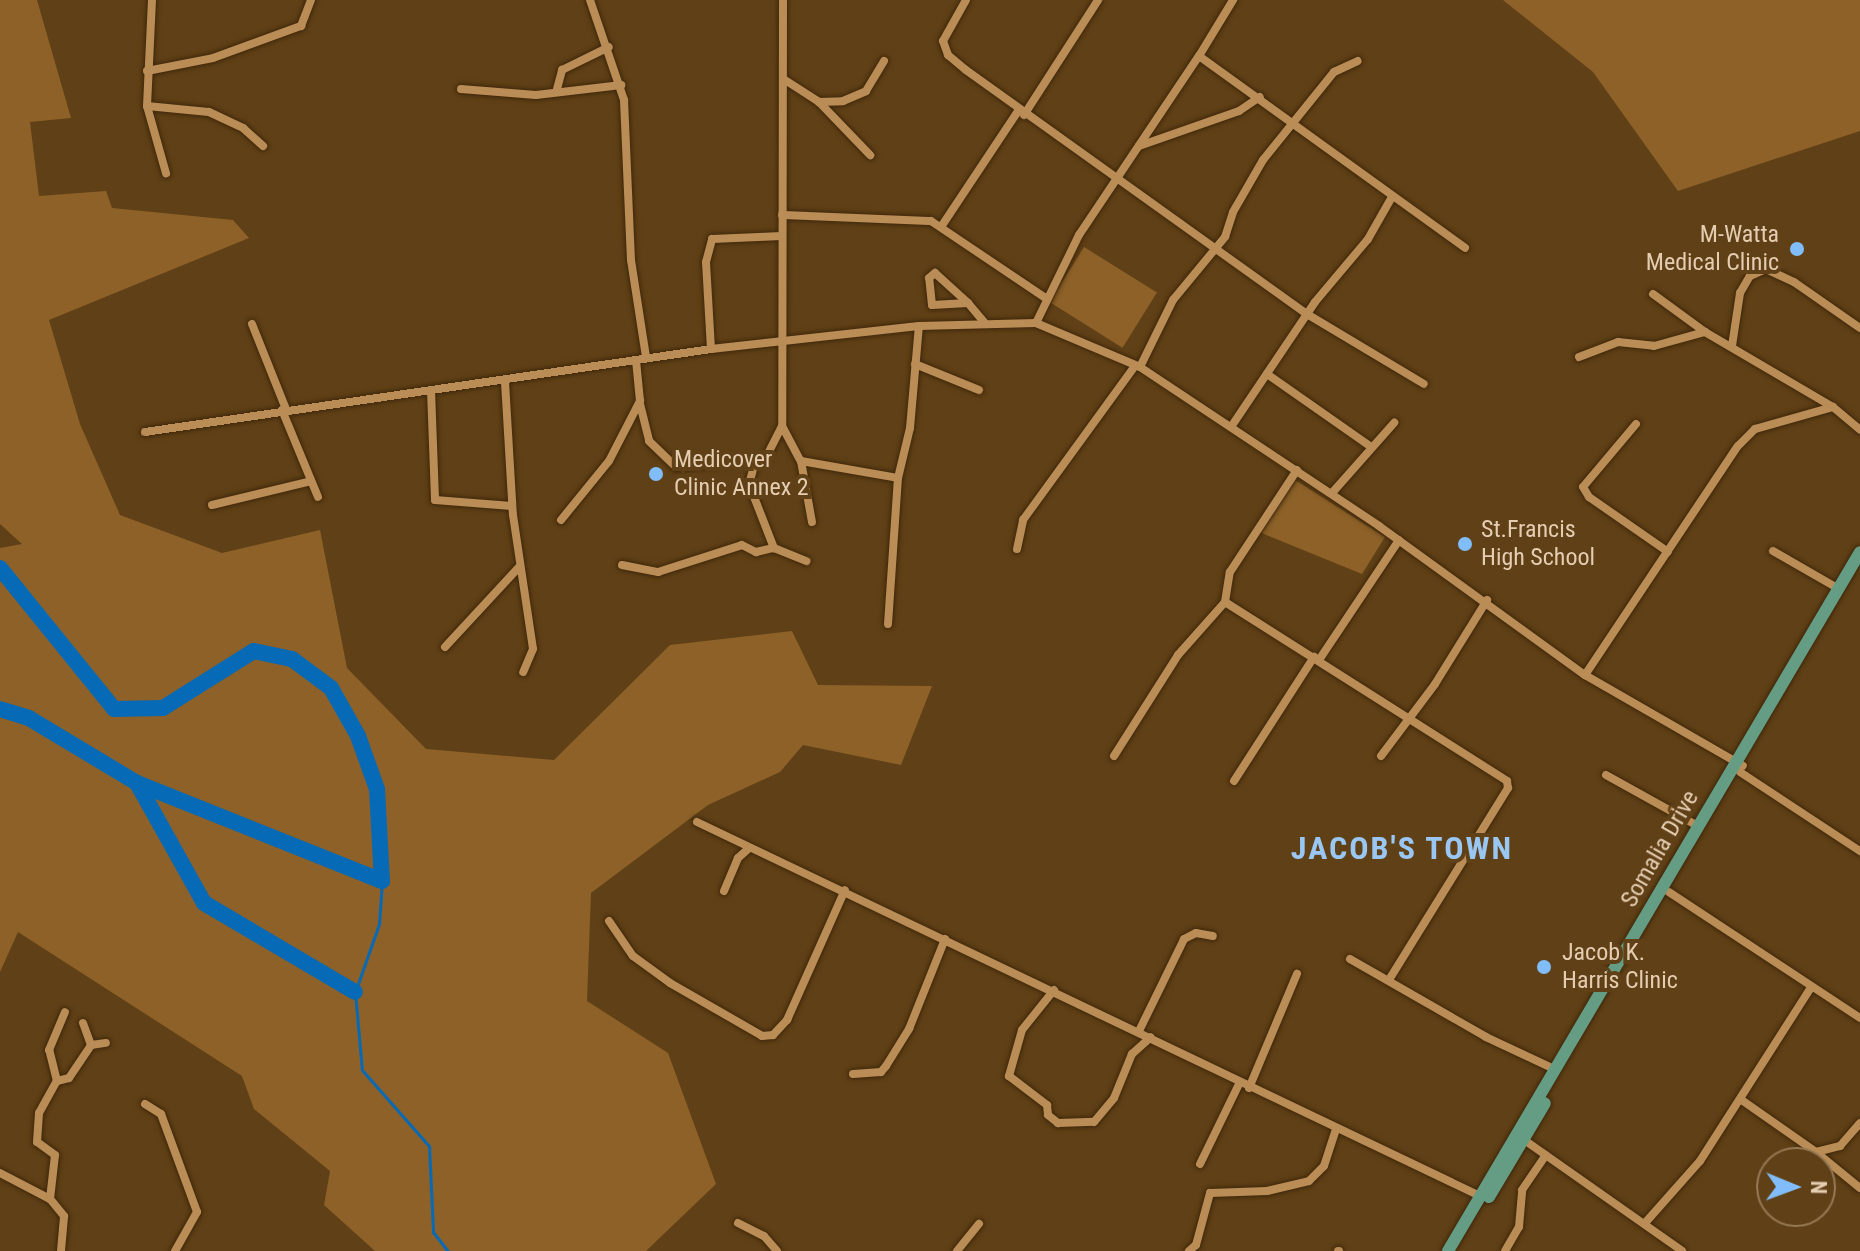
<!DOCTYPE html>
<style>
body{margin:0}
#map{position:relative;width:1860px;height:1251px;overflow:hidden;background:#604016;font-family:"Roboto Condensed",sans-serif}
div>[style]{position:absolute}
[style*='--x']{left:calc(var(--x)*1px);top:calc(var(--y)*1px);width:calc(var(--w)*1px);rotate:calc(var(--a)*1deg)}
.green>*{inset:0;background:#8d6128;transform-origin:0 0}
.stream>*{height:3px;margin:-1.5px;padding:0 1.5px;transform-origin:1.5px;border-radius:1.5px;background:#076ab6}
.river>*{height:16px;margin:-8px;padding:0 8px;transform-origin:8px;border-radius:8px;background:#076ab6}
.roads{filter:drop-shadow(0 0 2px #3f280b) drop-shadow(0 0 2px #3f280b)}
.street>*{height:8px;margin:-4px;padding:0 4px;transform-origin:4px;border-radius:4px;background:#ba8c56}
.primary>*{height:12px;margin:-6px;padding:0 6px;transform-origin:6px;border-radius:6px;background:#659d84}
.dots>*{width:22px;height:22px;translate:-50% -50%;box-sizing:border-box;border:4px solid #604016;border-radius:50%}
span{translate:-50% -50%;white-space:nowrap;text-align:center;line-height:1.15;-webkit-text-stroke:8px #604016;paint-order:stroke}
.poi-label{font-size:24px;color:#e5cdb2}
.right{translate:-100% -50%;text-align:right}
.left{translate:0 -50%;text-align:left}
.street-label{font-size:24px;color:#e5cdb2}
.district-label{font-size:32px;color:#9ac6f4;font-weight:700;letter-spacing:2px}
.north{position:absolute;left:1756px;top:1147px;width:80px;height:80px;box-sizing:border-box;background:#604016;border:2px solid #957854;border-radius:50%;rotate:91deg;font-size:22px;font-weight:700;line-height:32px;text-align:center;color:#e5cdb2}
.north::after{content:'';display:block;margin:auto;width:28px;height:36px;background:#81bdfa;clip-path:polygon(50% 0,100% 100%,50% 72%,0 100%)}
</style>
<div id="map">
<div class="green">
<div style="clip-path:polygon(0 0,37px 0,71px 118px,30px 122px,39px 196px,106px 191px,112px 208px,233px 220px,249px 238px,49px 320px,80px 424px,120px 515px,222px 553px,320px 530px,347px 668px,426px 749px,554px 760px,670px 645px,792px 631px,818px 685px,932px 686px,901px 765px,803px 745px,780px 772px,708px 805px,591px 893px,587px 1001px,668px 1053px,716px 1184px,646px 1251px,375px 1251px,324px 1205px,330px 1171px,254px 1109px,242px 1076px,18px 932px,0 972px,0 548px,22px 544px,0 524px)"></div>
<div style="clip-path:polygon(1503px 0,1860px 0,1860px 131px,1678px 191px,1593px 72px)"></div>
<div style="left:1084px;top:247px;width:86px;height:65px;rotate:32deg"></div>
<div style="clip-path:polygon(1295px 480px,1385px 537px,1362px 574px,1259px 532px)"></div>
</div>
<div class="stream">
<div style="--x:382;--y:881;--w:43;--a:94"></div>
<div style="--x:379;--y:924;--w:72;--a:109.4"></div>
<div style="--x:355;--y:992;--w:78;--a:84.9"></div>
<div style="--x:362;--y:1070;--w:101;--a:48.6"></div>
<div style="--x:429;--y:1146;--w:86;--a:87.3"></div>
<div style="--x:433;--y:1232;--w:24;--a:52"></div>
</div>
<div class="river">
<div style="--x:0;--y:568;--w:181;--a:51"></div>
<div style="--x:114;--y:709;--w:49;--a:-1.2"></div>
<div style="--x:163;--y:708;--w:107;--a:-32.1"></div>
<div style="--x:254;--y:651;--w:39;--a:12"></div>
<div style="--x:292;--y:659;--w:49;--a:36.6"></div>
<div style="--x:331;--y:688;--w:55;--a:60.6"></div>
<div style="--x:358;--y:736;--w:56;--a:70.3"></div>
<div style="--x:377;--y:789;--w:92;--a:86.9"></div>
<div style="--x:382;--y:881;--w:264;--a:-158.2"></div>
<div style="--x:137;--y:783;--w:126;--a:-149"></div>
<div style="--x:29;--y:718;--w:30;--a:-163"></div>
<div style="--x:137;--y:783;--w:137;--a:60.8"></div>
<div style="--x:204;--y:903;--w:175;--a:30.5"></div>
</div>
<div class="roads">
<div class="street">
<div style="--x:152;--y:0;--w:106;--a:92.7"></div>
<div style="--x:147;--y:106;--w:70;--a:74.2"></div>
<div style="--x:590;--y:0;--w:106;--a:71.2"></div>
<div style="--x:624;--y:100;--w:160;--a:87.5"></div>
<div style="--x:631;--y:260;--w:98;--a:81.2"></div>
<div style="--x:783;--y:0;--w:426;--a:90.1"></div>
<div style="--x:782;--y:426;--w:37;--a:117"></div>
<div style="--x:765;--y:459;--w:10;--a:163"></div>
<div style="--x:755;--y:462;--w:23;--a:105"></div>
<div style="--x:749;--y:484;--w:69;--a:68.7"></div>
<div style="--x:774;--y:548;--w:35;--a:22"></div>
<div style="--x:966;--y:0;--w:47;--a:119.3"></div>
<div style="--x:943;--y:41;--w:15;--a:70"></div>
<div style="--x:948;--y:55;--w:23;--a:40"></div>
<div style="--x:966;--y:70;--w:419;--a:35.6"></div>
<div style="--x:1307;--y:314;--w:136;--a:30.9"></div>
<div style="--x:1199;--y:56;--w:66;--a:-58.7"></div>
<div style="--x:147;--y:71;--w:67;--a:-11.1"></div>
<div style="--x:213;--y:58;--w:94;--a:-20"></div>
<div style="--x:301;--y:26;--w:28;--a:-69"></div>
<div style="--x:785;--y:80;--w:40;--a:32.9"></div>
<div style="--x:819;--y:102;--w:24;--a:-2"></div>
<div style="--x:843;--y:101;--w:25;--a:-23"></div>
<div style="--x:866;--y:91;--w:35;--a:-59"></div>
<div style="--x:461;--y:89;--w:75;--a:4.6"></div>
<div style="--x:536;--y:95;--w:86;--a:-6.7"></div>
<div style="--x:557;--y:89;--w:20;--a:-75"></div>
<div style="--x:562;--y:70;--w:52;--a:-26.1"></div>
<div style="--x:819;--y:102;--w:74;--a:46.1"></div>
<div style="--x:147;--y:106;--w:62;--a:5.5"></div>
<div style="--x:209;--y:112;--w:38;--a:25"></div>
<div style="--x:243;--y:128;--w:27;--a:42"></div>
<div style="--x:1024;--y:115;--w:137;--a:-57.2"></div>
<div style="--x:1139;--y:146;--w:106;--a:-19.3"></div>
<div style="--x:1239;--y:111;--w:25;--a:-34"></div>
<div style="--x:782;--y:215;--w:149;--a:2.3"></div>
<div style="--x:931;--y:221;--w:140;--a:33.9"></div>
<div style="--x:941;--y:227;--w:139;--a:-56.4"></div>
<div style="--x:1653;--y:294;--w:64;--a:36.2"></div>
<div style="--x:1705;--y:332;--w:148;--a:30.4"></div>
<div style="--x:1833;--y:407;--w:35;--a:40"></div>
<div style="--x:968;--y:303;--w:36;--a:177"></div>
<div style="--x:932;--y:305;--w:27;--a:-96"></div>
<div style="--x:929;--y:278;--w:8;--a:-40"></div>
<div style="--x:935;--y:273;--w:45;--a:42.3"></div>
<div style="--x:968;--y:303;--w:26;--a:50"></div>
<div style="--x:1036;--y:323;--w:98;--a:-64"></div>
<div style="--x:1079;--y:235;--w:216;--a:-56.2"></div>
<div style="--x:1199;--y:56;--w:328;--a:35.8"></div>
<div style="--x:252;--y:324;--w:92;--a:68.2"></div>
<div style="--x:1732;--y:346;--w:54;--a:-81.4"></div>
<div style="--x:1740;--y:293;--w:20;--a:-60"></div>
<div style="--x:1750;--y:276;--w:17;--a:-24"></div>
<div style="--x:1766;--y:269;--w:31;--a:25"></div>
<div style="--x:1794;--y:282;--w:80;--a:34.9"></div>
<div style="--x:711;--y:349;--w:87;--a:-93.3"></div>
<div style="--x:706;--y:262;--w:24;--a:-75"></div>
<div style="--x:712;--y:239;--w:70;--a:-2.5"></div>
<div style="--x:1579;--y:357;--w:42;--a:-21"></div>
<div style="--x:1618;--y:342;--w:36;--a:6"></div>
<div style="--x:1654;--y:346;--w:53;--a:-15.4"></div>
<div style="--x:915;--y:364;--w:69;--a:22.1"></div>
<div style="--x:1140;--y:367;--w:75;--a:-63.8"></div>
<div style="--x:1173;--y:300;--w:82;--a:-50.5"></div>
<div style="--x:1225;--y:237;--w:26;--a:-72"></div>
<div style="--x:1233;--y:212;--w:60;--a:-60"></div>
<div style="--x:1263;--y:160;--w:113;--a:-51.1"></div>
<div style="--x:1334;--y:72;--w:26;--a:-25"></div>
<div style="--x:1267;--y:374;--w:126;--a:35"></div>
<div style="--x:505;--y:382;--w:133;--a:86.6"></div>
<div style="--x:513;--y:515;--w:135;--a:81.5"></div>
<div style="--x:533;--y:649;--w:25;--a:113"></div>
<div style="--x:431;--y:390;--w:110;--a:87.9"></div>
<div style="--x:435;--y:500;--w:77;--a:4.5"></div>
<div style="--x:640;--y:404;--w:38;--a:76"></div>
<div style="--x:649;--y:441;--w:37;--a:44"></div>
<div style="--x:676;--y:467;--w:85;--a:-5.4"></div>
<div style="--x:282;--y:410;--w:94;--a:67.5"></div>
<div style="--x:1636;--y:424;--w:82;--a:130.1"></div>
<div style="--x:1583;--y:487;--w:12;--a:59"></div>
<div style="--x:1589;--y:497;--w:96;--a:34.8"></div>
<div style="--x:782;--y:426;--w:40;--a:62"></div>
<div style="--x:801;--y:461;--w:62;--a:79.8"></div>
<div style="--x:1231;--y:427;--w:151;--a:-56.1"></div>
<div style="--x:1315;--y:302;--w:82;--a:-49.9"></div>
<div style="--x:1368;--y:239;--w:48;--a:-60.3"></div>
<div style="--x:145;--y:432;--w:572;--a:-8.34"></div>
<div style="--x:711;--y:349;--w:209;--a:-6.3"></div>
<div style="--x:919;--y:326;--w:117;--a:-1.5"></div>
<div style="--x:1036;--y:323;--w:113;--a:22.9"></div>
<div style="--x:1140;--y:367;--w:287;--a:33.6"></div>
<div style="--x:1379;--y:526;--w:254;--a:35.9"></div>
<div style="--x:1585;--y:675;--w:182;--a:29.9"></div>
<div style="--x:801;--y:461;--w:98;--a:9.9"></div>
<div style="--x:1332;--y:493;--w:94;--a:-48.5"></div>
<div style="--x:212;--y:505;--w:102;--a:-13.6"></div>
<div style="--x:561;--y:520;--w:76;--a:-50.9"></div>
<div style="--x:609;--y:461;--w:68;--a:-62.7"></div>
<div style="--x:640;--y:401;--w:41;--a:-95.6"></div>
<div style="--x:1017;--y:549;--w:30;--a:-78"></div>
<div style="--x:1023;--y:520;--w:189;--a:-54"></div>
<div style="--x:1773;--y:551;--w:76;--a:29.9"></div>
<div style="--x:622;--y:565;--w:37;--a:11"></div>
<div style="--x:658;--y:572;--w:88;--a:-17.8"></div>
<div style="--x:742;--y:545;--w:16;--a:27"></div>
<div style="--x:756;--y:552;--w:18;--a:-13"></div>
<div style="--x:1225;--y:602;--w:334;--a:32.4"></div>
<div style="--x:1507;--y:781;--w:7;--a:82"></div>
<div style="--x:1508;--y:788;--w:226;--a:121.8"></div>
<div style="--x:888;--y:624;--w:146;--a:-86.1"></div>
<div style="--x:898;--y:478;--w:51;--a:-76.5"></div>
<div style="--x:910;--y:428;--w:102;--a:-85"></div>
<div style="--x:445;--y:647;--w:109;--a:-47.2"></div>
<div style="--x:1319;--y:660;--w:144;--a:-56.3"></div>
<div style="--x:1585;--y:675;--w:275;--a:-56.3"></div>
<div style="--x:1738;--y:446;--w:24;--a:-45"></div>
<div style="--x:1755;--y:429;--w:81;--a:-15.8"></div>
<div style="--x:1114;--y:756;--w:120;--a:-57.6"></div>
<div style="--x:1178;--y:655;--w:71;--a:-48.4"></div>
<div style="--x:1225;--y:602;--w:30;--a:-81"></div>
<div style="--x:1230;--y:572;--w:122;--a:-56.7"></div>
<div style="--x:1381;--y:756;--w:90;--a:-53.1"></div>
<div style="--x:1435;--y:684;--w:99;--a:-58.2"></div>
<div style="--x:1740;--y:772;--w:144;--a:33.4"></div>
<div style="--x:1606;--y:775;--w:105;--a:29"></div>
<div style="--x:1234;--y:781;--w:148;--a:-57.2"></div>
<div style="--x:697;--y:822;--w:868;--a:25.53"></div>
<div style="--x:724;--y:891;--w:36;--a:-67"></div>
<div style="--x:738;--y:858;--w:15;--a:-42"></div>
<div style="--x:1669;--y:892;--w:229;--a:33.4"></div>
<div style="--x:609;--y:921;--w:42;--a:55.6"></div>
<div style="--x:633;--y:956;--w:46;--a:36.1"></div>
<div style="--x:670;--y:983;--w:106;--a:29.9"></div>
<div style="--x:762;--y:1036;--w:11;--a:-5"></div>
<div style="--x:773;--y:1035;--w:21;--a:-47"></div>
<div style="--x:787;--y:1020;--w:142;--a:-66"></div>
<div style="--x:1350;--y:959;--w:157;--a:29.8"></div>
<div style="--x:1486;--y:1037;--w:77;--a:25.2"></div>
<div style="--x:1054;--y:990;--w:51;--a:128.7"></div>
<div style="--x:1022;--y:1030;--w:48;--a:105.8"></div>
<div style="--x:1009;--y:1076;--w:48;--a:37.3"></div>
<div style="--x:1047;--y:1105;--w:10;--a:84"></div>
<div style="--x:1048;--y:1115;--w:13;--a:39"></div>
<div style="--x:1058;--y:1123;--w:36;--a:-2"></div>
<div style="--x:1094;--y:1122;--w:31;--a:-50"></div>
<div style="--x:1114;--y:1098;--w:48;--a:-67.8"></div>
<div style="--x:1132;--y:1054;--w:25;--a:-42"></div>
<div style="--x:83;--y:1023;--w:23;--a:70"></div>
<div style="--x:91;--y:1045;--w:15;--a:-8"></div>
<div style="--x:1139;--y:1031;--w:102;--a:-63.9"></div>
<div style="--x:1184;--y:939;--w:13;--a:-27"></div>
<div style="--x:1196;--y:933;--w:17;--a:10"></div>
<div style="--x:853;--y:1074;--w:28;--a:-4"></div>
<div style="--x:881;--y:1072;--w:8;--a:-50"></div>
<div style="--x:886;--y:1066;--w:44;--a:-58.1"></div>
<div style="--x:909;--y:1029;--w:97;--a:-68.2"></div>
<div style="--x:57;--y:1081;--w:32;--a:-104"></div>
<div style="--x:49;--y:1050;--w:41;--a:-67.2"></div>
<div style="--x:1249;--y:1088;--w:124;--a:-67.2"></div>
<div style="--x:1743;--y:1101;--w:89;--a:34.9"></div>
<div style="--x:1816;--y:1152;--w:25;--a:-14"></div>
<div style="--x:1840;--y:1146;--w:30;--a:-49"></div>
<div style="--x:145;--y:1104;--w:19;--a:32"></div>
<div style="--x:161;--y:1114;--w:104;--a:69.8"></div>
<div style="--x:197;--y:1212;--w:45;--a:119.4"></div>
<div style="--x:1520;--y:1137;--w:198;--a:35.1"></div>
<div style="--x:1816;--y:1152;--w:57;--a:39.3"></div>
<div style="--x:1200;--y:1164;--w:89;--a:-64"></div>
<div style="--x:0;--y:1173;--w:56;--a:27.5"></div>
<div style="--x:738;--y:1223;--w:29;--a:27"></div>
<div style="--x:764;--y:1236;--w:20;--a:49"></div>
<div style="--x:1645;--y:1223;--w:83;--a:-48.4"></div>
<div style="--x:1700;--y:1161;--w:204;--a:-57.4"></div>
<div style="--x:61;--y:1251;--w:35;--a:-85"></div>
<div style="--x:64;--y:1216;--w:22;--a:-129"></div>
<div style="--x:50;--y:1199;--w:44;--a:-83.5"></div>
<div style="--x:55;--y:1155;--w:22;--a:-144"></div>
<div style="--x:37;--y:1142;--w:29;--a:-86"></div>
<div style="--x:39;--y:1113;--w:37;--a:-61"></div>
<div style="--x:57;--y:1081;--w:12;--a:-14"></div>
<div style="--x:69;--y:1078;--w:40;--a:-56"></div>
<div style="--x:957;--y:1251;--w:35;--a:-51"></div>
<div style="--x:1189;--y:1251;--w:9;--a:-41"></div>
<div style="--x:1196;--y:1245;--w:54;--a:-74.9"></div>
<div style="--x:1210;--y:1193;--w:57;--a:-2"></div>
<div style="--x:1267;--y:1191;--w:43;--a:-13.4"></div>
<div style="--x:1309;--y:1181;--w:21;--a:-45"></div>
<div style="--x:1324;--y:1166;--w:40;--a:-72"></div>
<div style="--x:1338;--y:1251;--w:1;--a:0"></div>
<div style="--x:1505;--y:1251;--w:28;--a:-60"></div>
<div style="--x:1519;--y:1227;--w:37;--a:-85"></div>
<div style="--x:1522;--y:1190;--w:42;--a:-55.6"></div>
</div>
<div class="primary">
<div style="--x:1489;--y:1197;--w:109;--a:-59.2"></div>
<div style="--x:1448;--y:1251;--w:811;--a:-59.48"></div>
</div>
</div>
<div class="dots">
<div style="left:1797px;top:249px;background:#81bdfa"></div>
<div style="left:656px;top:474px;background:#81bdfa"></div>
<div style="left:1465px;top:544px;background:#81bdfa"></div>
<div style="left:1544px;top:967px;background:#81bdfa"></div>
</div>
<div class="poi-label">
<span class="right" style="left:1779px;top:249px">M-Watta<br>Medical Clinic</span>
<span class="left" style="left:674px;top:474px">Medicover<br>Clinic Annex 2</span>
<span class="left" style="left:1481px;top:544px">St.Francis<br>High School</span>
<span class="left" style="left:1562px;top:967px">Jacob K.<br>Harris Clinic</span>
</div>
<div class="street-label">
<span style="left:1660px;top:849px;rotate:-60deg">Somalia Drive</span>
</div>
<div class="district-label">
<span style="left:1402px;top:848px">JACOB'S TOWN</span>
</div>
<div class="north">N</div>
</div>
